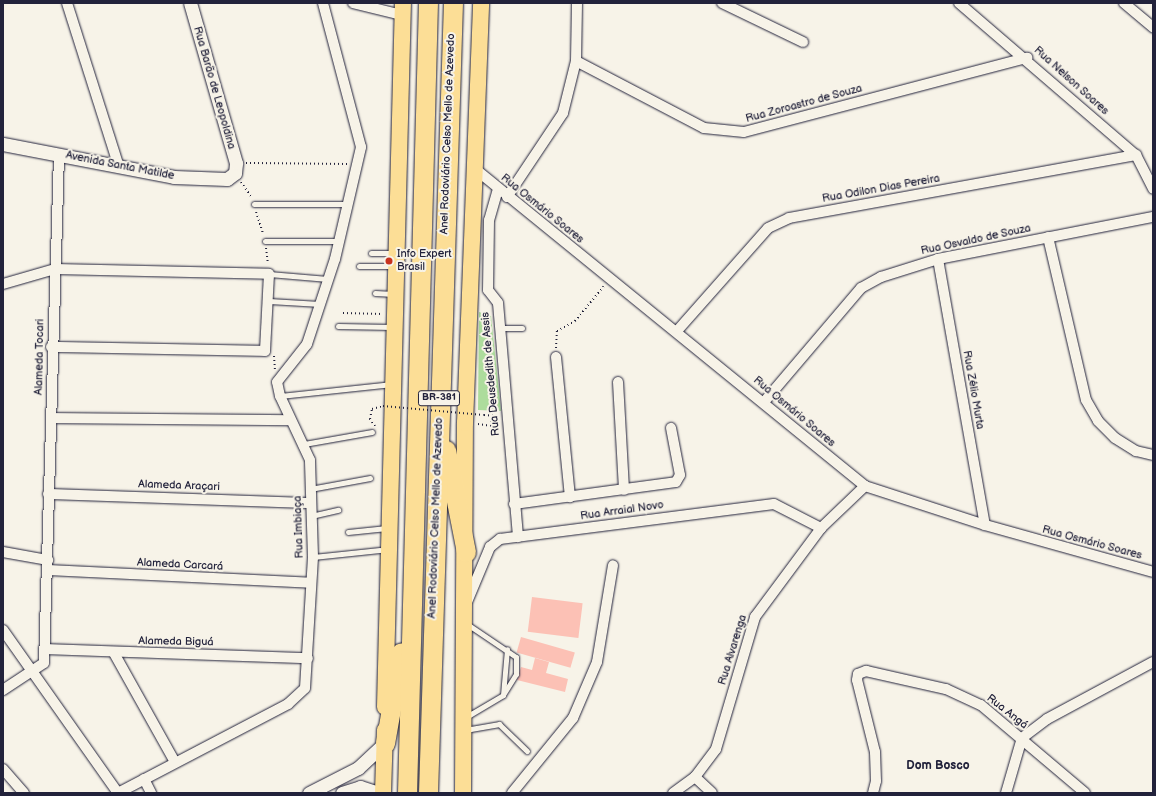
<!DOCTYPE html>
<meta charset="utf-8">
<style>
body{margin:0}
#map{position:relative;width:1156px;height:796px;overflow:hidden;background:#f7f3e8;font-family:"Balsamiq Sans",sans-serif}
div>[style]{position:absolute}
[style*='--x']{left:calc(var(--x)*1px);top:calc(var(--y)*1px);width:calc(var(--w)*1px);rotate:calc(var(--a)*1deg)}
.green>*{inset:0;background:#addc9c}
.building>*{inset:0;background:#fcc1b5;transform-origin:0 0}
.path>*{height:2px;margin-top:-1px;transform-origin:0;background:repeating-linear-gradient(90deg,#22223b 0 1px,transparent 0 4px)}
.roads{filter:drop-shadow(0 0 1px #22223b) drop-shadow(0 0 1px #22223b)}
.service>*{height:5px;margin:-2.5px;padding:0 2.5px;transform-origin:2.5px;border-radius:2.5px;background:#f7f3e8}
.minor>*{height:10px;margin:-5px;padding:0 5px;transform-origin:5px;border-radius:5px;background:#f7f3e8}
.tertiary>*{height:13px;margin:-6.5px;padding:0 6.5px;transform-origin:6.5px;border-radius:6.5px;background:#f7f3e8}
.primary>*{height:16px;margin:-8px;padding:0 8px;transform-origin:8px;border-radius:8px;background:#fcde96}
.motorway>*{height:19px;margin:-9.5px;padding:0 9.5px;transform-origin:9.5px;border-radius:9.5px;background:#fcde96}
.path-bridge>*{height:2px;margin-top:-1px;transform-origin:0;background:repeating-linear-gradient(90deg,#22223b 0 1px,transparent 0 4px)}
.dots>*{width:11px;height:11px;translate:-50% -50%;box-sizing:border-box;border:2px solid #f7f3e8;border-radius:50%}
span{translate:-50% -50%;white-space:nowrap;text-align:center;line-height:1.15;-webkit-text-stroke:4px #f7f3e8;paint-order:stroke}
.shield-label span{padding:1px 3px;background:#f7f3e8;border:1px solid;border-radius:3px;-webkit-text-stroke-width:0}
.shield-label{font-size:10px;color:#22223b;font-weight:700}
.street-label{font-size:11px;color:#22223b}
.poi-label{font-size:11px;color:#22223b}
.left{translate:0 -50%;text-align:left}
.neighbourhood-label{font-size:12px;color:#22223b;font-weight:700}
.frame{position:absolute;inset:0;border:4px solid #22223b;pointer-events:none}
</style>
<div id="map">
<div class="green">
<div style="clip-path:polygon(479px 312px,491px 316px,501px 411px,478px 410px)"></div>
</div>
<div class="building">
<div style="left:532px;top:597px;width:51px;height:35px;rotate:7deg"></div>
<div style="left:521px;top:637px;width:56px;height:16px;rotate:16deg"></div>
<div style="clip-path:polygon(535px 658px,549px 662px,546px 673px,568px 679px,565px 692px,517px 680px,521px 667px,532px 670px)"></div>
</div>
<div class="path">
<div style="--x:246;--y:163;--w:102;--a:0.6"></div>
<div style="--x:241;--y:182;--w:19;--a:55"></div>
<div style="--x:256;--y:212;--w:23;--a:72"></div>
<div style="--x:266;--y:248;--w:16;--a:83"></div>
<div style="--x:343;--y:313;--w:40;--a:1.4"></div>
<div style="--x:556;--y:348;--w:17;--a:-87"></div>
<div style="--x:557;--y:331;--w:21;--a:-29"></div>
<div style="--x:575;--y:321;--w:45;--a:-50.4"></div>
<div style="--x:274;--y:356;--w:13;--a:86"></div>
<div style="--x:484;--y:415;--w:13;--a:4"></div>
<div style="--x:478;--y:424;--w:14;--a:8"></div>
<div style="--x:492;--y:426;--w:11;--a:-95"></div>
</div>
<div class="roads">
<div class="service">
<div style="--x:254;--y:204;--w:94;--a:0"></div>
<div style="--x:265;--y:241;--w:74;--a:0"></div>
<div style="--x:371;--y:253;--w:24;--a:0"></div>
<div style="--x:359;--y:266;--w:36;--a:0"></div>
<div style="--x:269;--y:274;--w:59;--a:4.8"></div>
<div style="--x:375;--y:293;--w:19;--a:3"></div>
<div style="--x:269;--y:301;--w:51;--a:3.4"></div>
<div style="--x:338;--y:326;--w:54;--a:1.1"></div>
<div style="--x:500;--y:328;--w:22;--a:0"></div>
<div style="--x:280;--y:396;--w:113;--a:-6.1"></div>
<div style="--x:304;--y:444;--w:69;--a:-10"></div>
<div style="--x:310;--y:489;--w:61;--a:-10.4"></div>
<div style="--x:311;--y:516;--w:28;--a:-13"></div>
<div style="--x:348;--y:532;--w:39;--a:-6"></div>
<div style="--x:313;--y:557;--w:67;--a:-6"></div>
<div style="--x:467;--y:624;--w:59;--a:34"></div>
<div style="--x:516;--y:657;--w:17;--a:90"></div>
<div style="--x:516;--y:674;--w:25;--a:122"></div>
<div style="--x:466;--y:717;--w:43;--a:-30.7"></div>
<div style="--x:503;--y:695;--w:46;--a:-85"></div>
<div style="--x:465;--y:730;--w:35;--a:-10"></div>
<div style="--x:499;--y:724;--w:39;--a:44"></div>
</div>
<div class="minor">
<div style="--x:67;--y:3;--w:172;--a:72.4"></div>
<div style="--x:353;--y:3;--w:50;--a:13.8"></div>
<div style="--x:722;--y:3;--w:90;--a:25.7"></div>
<div style="--x:959;--y:3;--w:233;--a:40.7"></div>
<div style="--x:1136;--y:155;--w:38;--a:63"></div>
<div style="--x:1124;--y:3;--w:38;--a:40"></div>
<div style="--x:576;--y:61;--w:144;--a:27.6"></div>
<div style="--x:704;--y:128;--w:40;--a:5.7"></div>
<div style="--x:744;--y:132;--w:293;--a:-14.7"></div>
<div style="--x:474;--y:168;--w:504;--a:39.12"></div>
<div style="--x:865;--y:486;--w:126;--a:18"></div>
<div style="--x:985;--y:525;--w:174;--a:15.6"></div>
<div style="--x:498;--y:189;--w:32;--a:106"></div>
<div style="--x:489;--y:220;--w:70;--a:90.8"></div>
<div style="--x:488;--y:290;--w:16;--a:52"></div>
<div style="--x:498;--y:303;--w:235;--a:85.1"></div>
<div style="--x:507;--y:197;--w:101;--a:-56.3"></div>
<div style="--x:563;--y:113;--w:54;--a:-76"></div>
<div style="--x:576;--y:61;--w:58;--a:-89"></div>
<div style="--x:1048;--y:237;--w:167;--a:76.9"></div>
<div style="--x:1086;--y:400;--w:24;--a:60"></div>
<div style="--x:1098;--y:421;--w:24;--a:45"></div>
<div style="--x:1115;--y:438;--w:25;--a:32"></div>
<div style="--x:1136;--y:451;--w:17;--a:13"></div>
<div style="--x:938;--y:259;--w:270;--a:80"></div>
<div style="--x:3;--y:284;--w:54;--a:-16.1"></div>
<div style="--x:55;--y:269;--w:214;--a:1.3"></div>
<div style="--x:269;--y:274;--w:77;--a:93"></div>
<div style="--x:265;--y:351;--w:214;--a:-178.9"></div>
<div style="--x:677;--y:331;--w:137;--a:-48.5"></div>
<div style="--x:768;--y:228;--w:23;--a:-25"></div>
<div style="--x:789;--y:218;--w:353;--a:-10.3"></div>
<div style="--x:556;--y:357;--w:141;--a:84.3"></div>
<div style="--x:618;--y:382;--w:108;--a:86.8"></div>
<div style="--x:764;--y:402;--w:150;--a:-49.6"></div>
<div style="--x:861;--y:288;--w:23;--a:-29"></div>
<div style="--x:881;--y:277;--w:60;--a:-17.5"></div>
<div style="--x:938;--y:259;--w:219;--a:-11.1"></div>
<div style="--x:51;--y:418;--w:239;--a:0.5"></div>
<div style="--x:48;--y:494;--w:261;--a:2"></div>
<div style="--x:514;--y:504;--w:163;--a:-7.7"></div>
<div style="--x:676;--y:482;--w:8;--a:-60"></div>
<div style="--x:680;--y:475;--w:48;--a:-100.8"></div>
<div style="--x:3;--y:552;--w:46;--a:10.1"></div>
<div style="--x:48;--y:570;--w:263;--a:2.8"></div>
<div style="--x:467;--y:602;--w:60;--a:-67.3"></div>
<div style="--x:490;--y:547;--w:13;--a:-39"></div>
<div style="--x:500;--y:539;--w:276;--a:-7.3"></div>
<div style="--x:774;--y:504;--w:53;--a:27.1"></div>
<div style="--x:3;--y:630;--w:199;--a:54.8"></div>
<div style="--x:44;--y:649;--w:264;--a:2"></div>
<div style="--x:114;--y:653;--w:125;--a:60.8"></div>
<div style="--x:3;--y:690;--w:49;--a:-33.4"></div>
<div style="--x:44;--y:663;--w:509;--a:-88.31"></div>
<div style="--x:3;--y:769;--w:32;--a:49"></div>
<div style="--x:695;--y:777;--w:23;--a:43"></div>
<div style="--x:144;--y:779;--w:16;--a:63"></div>
<div style="--x:118;--y:793;--w:192;--a:-27.6"></div>
<div style="--x:288;--y:704;--w:23;--a:-43"></div>
<div style="--x:305;--y:688;--w:131;--a:-86.5"></div>
<div style="--x:313;--y:557;--w:97;--a:-91.8"></div>
<div style="--x:310;--y:460;--w:71;--a:-115.1"></div>
<div style="--x:280;--y:396;--w:14;--a:-102"></div>
<div style="--x:277;--y:382;--w:48;--a:-51.7"></div>
<div style="--x:307;--y:344;--w:89;--a:-71.8"></div>
<div style="--x:335;--y:259;--w:115;--a:-76.9"></div>
<div style="--x:361;--y:147;--w:149;--a:-104.8"></div>
<div style="--x:512;--y:793;--w:97;--a:-50.9"></div>
<div style="--x:573;--y:718;--w:61;--a:-66.8"></div>
<div style="--x:597;--y:662;--w:98;--a:-80.6"></div>
<div style="--x:673;--y:793;--w:27;--a:-36"></div>
<div style="--x:695;--y:777;--w:35;--a:-53"></div>
<div style="--x:716;--y:749;--w:138;--a:-73.5"></div>
<div style="--x:755;--y:617;--w:111;--a:-53.4"></div>
<div style="--x:821;--y:528;--w:61;--a:-43.7"></div>
<div style="--x:873;--y:793;--w:12;--a:-76"></div>
<div style="--x:876;--y:781;--w:29;--a:-92"></div>
<div style="--x:875;--y:752;--w:74;--a:-104"></div>
<div style="--x:857;--y:680;--w:6;--a:-81"></div>
<div style="--x:858;--y:674;--w:9;--a:-21"></div>
<div style="--x:866;--y:671;--w:82;--a:12.7"></div>
<div style="--x:946;--y:689;--w:38;--a:25"></div>
<div style="--x:981;--y:705;--w:136;--a:40.2"></div>
<div style="--x:1006;--y:793;--w:57;--a:-73.8"></div>
<div style="--x:1022;--y:738;--w:31;--a:-37"></div>
<div style="--x:1047;--y:719;--w:120;--a:-28.3"></div>
</div>
<div class="tertiary">
<div style="--x:3;--y:144;--w:174;--a:10.9"></div>
<div style="--x:174;--y:177;--w:53;--a:2.2"></div>
<div style="--x:227;--y:179;--w:10;--a:-37"></div>
<div style="--x:235;--y:173;--w:10;--a:-84"></div>
<div style="--x:236;--y:163;--w:166;--a:-106"></div>
<div style="--x:309;--y:793;--w:55;--a:-27"></div>
<div style="--x:358;--y:768;--w:37;--a:-43"></div>
<div style="--x:342;--y:793;--w:19;--a:-18"></div>
<div style="--x:360;--y:787;--w:20;--a:18"></div>
</div>
<div class="primary">
<div style="--x:385;--y:707;--w:704;--a:-88.54"></div>
<div style="--x:383;--y:793;--w:63;--a:-88.2"></div>
<div style="--x:463;--y:793;--w:370;--a:-89.7"></div>
<div style="--x:465;--y:423;--w:420;--a:-87.8"></div>
</div>
<div class="motorway">
<div style="--x:446;--y:450;--w:104;--a:78.9"></div>
<div style="--x:385;--y:743;--w:92;--a:-80"></div>
<div style="--x:407;--y:793;--w:790;--a:-88.48"></div>
<div style="--x:428;--y:793;--w:790;--a:-88.19"></div>
</div>
</div>
<div class="path-bridge">
<div style="--x:375;--y:426;--w:9;--a:-126"></div>
<div style="--x:370;--y:419;--w:10;--a:-79"></div>
<div style="--x:372;--y:409;--w:11;--a:-15"></div>
<div style="--x:383;--y:406;--w:101;--a:5.1"></div>
</div>
<div class="dots">
<div style="left:389px;top:261px;background:#c8321e"></div>
</div>
<div class="shield-label">
<span style="left:439px;top:398px">BR-381</span>
</div>
<div class="street-label">
<span style="left:1071px;top:81px;rotate:42deg">Rua Nelson Soares</span>
<span style="left:214px;top:88px;rotate:74deg">Rua Barão de Leopoldina</span>
<span style="left:804px;top:104px;rotate:-15deg">Rua Zoroastro de Souza</span>
<span style="left:448px;top:134px;rotate:-88deg">Anel Rodoviário Celso Mello de Azevedo</span>
<span style="left:120px;top:166px;rotate:11deg">Avenida Santa Matilde</span>
<span style="left:881px;top:189px;rotate:-10deg">Rua Odilon Dias Pereira</span>
<span style="left:542px;top:209px;rotate:39deg">Rua Osmário Soares</span>
<span style="left:976px;top:240px;rotate:-12deg">Rua Osvaldo de Souza</span>
<span style="left:40px;top:357px;rotate:-89deg">Alameda Tocari</span>
<span style="left:491px;top:374px;rotate:-95deg">Rua Deusdedith de Assis</span>
<span style="left:973px;top:390px;rotate:80deg">Rua Zélio Murta</span>
<span style="left:794px;top:412px;rotate:40deg">Rua Osmário Soares</span>
<span style="left:179px;top:486px;rotate:2deg">Alameda Araçari</span>
<span style="left:622px;top:511px;rotate:-8deg">Rua Arraial Novo</span>
<span style="left:436px;top:518px;rotate:-88deg">Anel Rodoviário Celso Mello de Azevedo</span>
<span style="left:299px;top:527px;rotate:-92deg">Rua Imbiaça</span>
<span style="left:1092px;top:543px;rotate:15deg">Rua Osmário Soares</span>
<span style="left:180px;top:565px;rotate:3deg">Alameda Carcará</span>
<span style="left:176px;top:642px;rotate:1deg">Alameda Biguá</span>
<span style="left:733px;top:650px;rotate:-73deg">Rua Alvarenga</span>
<span style="left:1007px;top:712px;rotate:38deg">Rua Angá</span>
</div>
<div class="poi-label">
<span class="left" style="left:397px;top:261px">Info Expert<br>Brasil</span>
</div>
<div class="neighbourhood-label">
<span style="left:938px;top:766px">Dom Bosco</span>
</div>
<div class="frame"></div>
</div>
